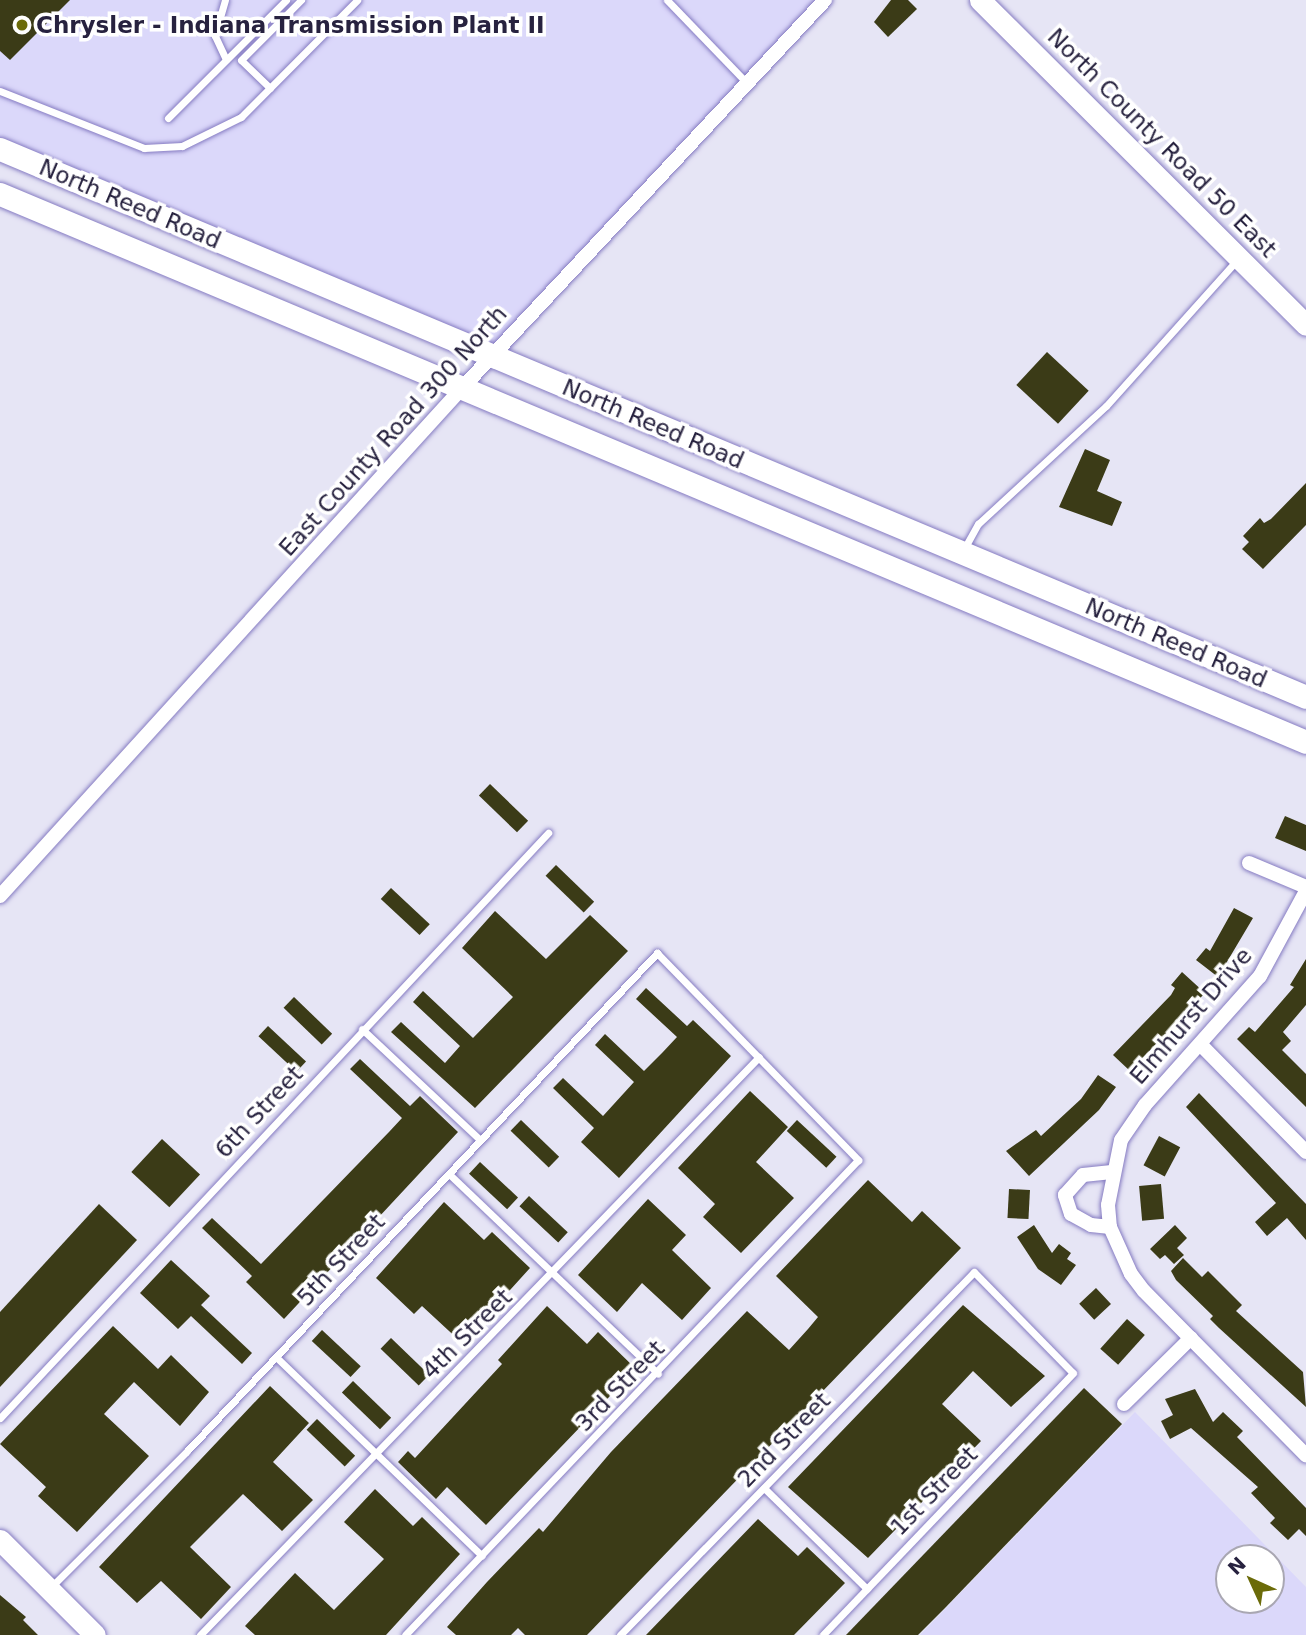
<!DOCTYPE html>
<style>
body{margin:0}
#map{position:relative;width:1306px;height:1635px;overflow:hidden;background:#e6e5f5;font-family:"DejaVu Sans",sans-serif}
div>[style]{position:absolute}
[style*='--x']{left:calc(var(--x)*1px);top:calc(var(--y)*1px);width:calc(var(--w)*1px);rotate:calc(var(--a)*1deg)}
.built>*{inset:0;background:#dbd8fa}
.building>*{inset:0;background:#3b3b17;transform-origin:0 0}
.roads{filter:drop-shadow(0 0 2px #857bc2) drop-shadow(0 0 2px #857bc2)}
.lane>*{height:7px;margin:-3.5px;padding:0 3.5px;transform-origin:3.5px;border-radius:3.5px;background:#fff}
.street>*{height:14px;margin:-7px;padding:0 7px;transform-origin:7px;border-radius:7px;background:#fff}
.secondary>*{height:21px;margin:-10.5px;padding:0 10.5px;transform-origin:10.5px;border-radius:10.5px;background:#fff}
.primary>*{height:23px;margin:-11.5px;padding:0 11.5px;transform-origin:11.5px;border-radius:11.5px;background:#fff}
.dots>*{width:19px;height:19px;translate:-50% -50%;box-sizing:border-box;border:4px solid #fff;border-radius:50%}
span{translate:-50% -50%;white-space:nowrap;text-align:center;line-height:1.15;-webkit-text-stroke:7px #fff;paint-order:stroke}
.poi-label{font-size:23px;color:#27223f;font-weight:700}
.left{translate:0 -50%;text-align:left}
.street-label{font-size:23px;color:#27223f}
.north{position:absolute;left:1215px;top:1544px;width:70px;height:70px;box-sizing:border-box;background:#fff;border:2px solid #a9a7b2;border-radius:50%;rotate:315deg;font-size:19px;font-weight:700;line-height:28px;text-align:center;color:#27223f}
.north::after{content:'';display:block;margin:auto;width:24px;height:32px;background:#6b6b09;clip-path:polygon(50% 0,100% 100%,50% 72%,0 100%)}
</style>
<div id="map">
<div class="built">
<div style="clip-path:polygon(0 0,826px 0,492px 356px,0 149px)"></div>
<div style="clip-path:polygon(evenodd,1135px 1412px,1306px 1587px,1306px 1635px,920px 1635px,1135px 1412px,1271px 1558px,1271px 1600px,1229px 1600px,1229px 1558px,1271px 1558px)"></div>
</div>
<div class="building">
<div style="clip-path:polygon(0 0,70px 0,10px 60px,0 51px)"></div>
<div style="clip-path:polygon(891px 0,908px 0,917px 9px,888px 37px,874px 22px)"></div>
<div style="left:1047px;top:352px;width:57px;height:45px;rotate:43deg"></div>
<div style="clip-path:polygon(1085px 449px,1110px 460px,1097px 491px,1122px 502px,1112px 526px,1059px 507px)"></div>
<div style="clip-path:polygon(1306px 483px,1306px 525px,1263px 569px,1242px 549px,1249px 542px,1243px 536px,1260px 518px,1264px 523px,1271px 519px)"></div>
<div style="left:490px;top:784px;width:53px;height:16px;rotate:44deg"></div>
<div style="clip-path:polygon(1285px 816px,1306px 825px,1306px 851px,1275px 838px)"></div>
<div style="left:556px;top:865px;width:53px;height:15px;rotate:44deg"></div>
<div style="left:391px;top:888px;width:53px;height:15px;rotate:43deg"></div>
<div style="clip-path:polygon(1234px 908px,1253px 918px,1218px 977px,1196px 960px,1206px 948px,1210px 951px)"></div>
<div style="clip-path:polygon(495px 911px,546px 959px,590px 915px,628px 951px,475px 1108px,391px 1032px,401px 1022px,445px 1063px,460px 1046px,413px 1002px,423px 991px,473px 1038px,513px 997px,462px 948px)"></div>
<div style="clip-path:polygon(1306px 959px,1306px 1005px,1283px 1032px,1291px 1041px,1282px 1050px,1306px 1074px,1306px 1107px,1237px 1039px,1249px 1027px,1255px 1032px,1294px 987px,1290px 985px)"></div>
<div style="clip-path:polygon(1182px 972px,1205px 993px,1130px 1071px,1113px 1055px,1171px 995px,1175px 988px,1171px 985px)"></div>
<div style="clip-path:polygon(646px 988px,687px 1026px,693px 1020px,731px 1056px,619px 1178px,581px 1142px,594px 1128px,553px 1088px,563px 1078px,603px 1116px,634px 1082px,595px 1045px,605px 1034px,644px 1071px,662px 1053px,677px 1037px,636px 999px)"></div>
<div style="left:294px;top:997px;width:53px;height:15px;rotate:44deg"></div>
<div style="left:268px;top:1026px;width:52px;height:14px;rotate:43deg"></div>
<div style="clip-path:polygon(360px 1059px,410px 1106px,420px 1096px,458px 1132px,284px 1319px,246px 1282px,252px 1276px,202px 1228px,212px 1218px,261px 1264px,389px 1132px,402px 1118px,350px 1069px)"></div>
<div style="clip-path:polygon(1098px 1075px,1116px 1087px,1099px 1110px,1029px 1176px,1006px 1151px,1036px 1130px,1041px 1136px,1081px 1099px)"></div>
<div style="clip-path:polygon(750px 1091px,788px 1127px,756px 1162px,794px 1198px,741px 1253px,703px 1217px,715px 1204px,678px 1168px)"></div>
<div style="clip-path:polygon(1199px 1093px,1306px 1204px,1306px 1240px,1287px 1218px,1267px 1236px,1255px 1222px,1276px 1203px,1186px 1107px)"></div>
<div style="left:521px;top:1120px;width:53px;height:15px;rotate:44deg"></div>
<div style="left:797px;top:1120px;width:54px;height:15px;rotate:43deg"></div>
<div style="left:1159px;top:1136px;width:24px;height:33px;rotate:28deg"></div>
<div style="left:162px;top:1139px;width:52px;height:45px;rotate:43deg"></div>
<div style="left:480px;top:1162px;width:52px;height:16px;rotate:43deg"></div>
<div style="clip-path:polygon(868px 1180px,912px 1222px,922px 1211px,961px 1248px,587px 1635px,525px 1635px,518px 1628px,511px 1635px,456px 1635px,447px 1627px,487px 1582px,539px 1528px,543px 1532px,611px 1452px,747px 1311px,789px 1350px,808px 1329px,818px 1317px,776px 1276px)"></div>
<div style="left:1161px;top:1184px;width:35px;height:22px;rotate:85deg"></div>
<div style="left:1009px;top:1189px;width:21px;height:29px;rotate:3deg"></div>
<div style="left:529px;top:1196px;width:53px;height:14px;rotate:43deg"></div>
<div style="clip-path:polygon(648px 1199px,686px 1235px,672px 1250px,711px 1288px,682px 1320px,642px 1283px,617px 1312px,578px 1275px)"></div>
<div style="clip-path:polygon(444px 1202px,484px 1240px,492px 1232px,530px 1268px,462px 1343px,422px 1306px,414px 1314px,376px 1278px)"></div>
<div style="clip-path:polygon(99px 1204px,137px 1240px,0 1387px,0 1312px)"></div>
<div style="clip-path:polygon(1034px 1225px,1052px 1253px,1059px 1244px,1071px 1253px,1067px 1259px,1076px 1265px,1061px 1285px,1038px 1269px,1017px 1237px)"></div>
<div style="clip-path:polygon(1175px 1225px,1187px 1238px,1177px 1248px,1184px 1255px,1174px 1264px,1165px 1255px,1160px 1259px,1150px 1249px)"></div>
<div style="clip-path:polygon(1183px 1258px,1202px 1277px,1208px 1271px,1242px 1305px,1236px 1311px,1303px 1372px,1306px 1407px,1219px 1328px,1210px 1319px,1213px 1316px,1176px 1280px,1171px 1271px)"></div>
<div style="clip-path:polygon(171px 1260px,210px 1296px,201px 1305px,252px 1353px,242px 1364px,191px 1316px,178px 1329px,140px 1293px)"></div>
<div style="left:1096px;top:1288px;width:22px;height:23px;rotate:47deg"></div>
<div style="clip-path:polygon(963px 1305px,1045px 1376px,1011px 1407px,973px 1371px,942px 1404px,981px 1441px,868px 1558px,788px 1487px)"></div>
<div style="clip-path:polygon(547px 1306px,587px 1344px,598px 1332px,636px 1369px,486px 1525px,447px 1487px,436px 1499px,398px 1462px,408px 1451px,415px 1458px,502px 1364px,498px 1360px)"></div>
<div style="left:1127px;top:1319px;width:24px;height:40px;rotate:42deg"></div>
<div style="clip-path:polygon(113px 1326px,158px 1369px,171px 1355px,209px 1392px,180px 1426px,134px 1382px,104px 1414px,149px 1456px,77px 1532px,38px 1496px,46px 1487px,0 1444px)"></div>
<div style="left:322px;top:1330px;width:53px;height:15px;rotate:43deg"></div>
<div style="left:391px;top:1338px;width:53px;height:15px;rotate:44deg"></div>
<div style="left:353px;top:1381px;width:53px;height:16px;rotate:44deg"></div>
<div style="clip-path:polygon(270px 1386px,309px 1423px,273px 1462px,313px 1500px,282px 1531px,243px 1494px,190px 1547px,231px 1587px,201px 1619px,161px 1581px,137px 1603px,99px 1567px)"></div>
<div style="clip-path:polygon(1084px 1388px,1122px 1424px,945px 1608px,918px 1635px,846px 1635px)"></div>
<div style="clip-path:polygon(1195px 1389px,1213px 1422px,1223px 1412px,1243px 1431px,1237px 1437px,1306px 1508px,1306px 1536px,1299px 1529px,1288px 1540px,1270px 1523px,1275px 1518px,1251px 1493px,1258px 1487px,1191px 1428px,1170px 1439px,1161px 1421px,1173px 1415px,1165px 1399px)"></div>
<div style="left:317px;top:1419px;width:53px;height:15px;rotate:44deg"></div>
<div style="clip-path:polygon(375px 1489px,413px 1526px,422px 1517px,460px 1554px,386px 1635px,255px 1635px,245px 1626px,295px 1573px,334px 1610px,384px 1559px,344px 1522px)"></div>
<div style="clip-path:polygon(758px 1519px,798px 1556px,807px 1547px,845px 1583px,794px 1635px,646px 1635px)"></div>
<div style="clip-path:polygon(0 1595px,26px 1617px,23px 1620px,38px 1635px,0 1635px)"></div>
</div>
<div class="roads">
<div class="lane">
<div style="--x:225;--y:0;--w:37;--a:106"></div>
<div style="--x:215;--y:36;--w:26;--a:65"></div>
<div style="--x:667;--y:0;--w:114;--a:46.1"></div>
<div style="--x:270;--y:88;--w:40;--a:-136"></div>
<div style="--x:241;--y:60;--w:85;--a:-45"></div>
<div style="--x:0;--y:91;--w:155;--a:21.6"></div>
<div style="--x:144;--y:148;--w:38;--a:-3"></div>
<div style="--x:182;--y:146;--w:66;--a:-26.2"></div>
<div style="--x:241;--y:117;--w:165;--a:-45.2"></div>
<div style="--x:168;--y:118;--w:167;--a:-45"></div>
<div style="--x:964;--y:549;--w:29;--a:-61"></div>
<div style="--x:978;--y:524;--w:174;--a:-42.7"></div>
<div style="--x:1106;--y:406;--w:198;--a:-48.1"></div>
<div style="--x:362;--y:1029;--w:162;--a:43.2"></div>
<div style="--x:449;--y:1174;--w:289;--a:43.7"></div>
<div style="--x:276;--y:1357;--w:286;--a:44"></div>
<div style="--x:0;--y:1418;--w:802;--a:-46.87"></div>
<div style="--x:764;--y:1488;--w:144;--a:44.4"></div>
<div style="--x:52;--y:1586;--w:191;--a:-45"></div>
<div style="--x:187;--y:1451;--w:685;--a:-46.66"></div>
<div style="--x:657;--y:953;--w:289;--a:45.8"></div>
<div style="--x:858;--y:1160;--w:656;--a:133.64"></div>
<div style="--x:200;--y:1635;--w:804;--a:-45.96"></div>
<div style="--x:620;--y:1635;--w:507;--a:-45.72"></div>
<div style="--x:974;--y:1272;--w:141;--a:45.6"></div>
<div style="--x:1073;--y:1373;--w:362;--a:133.7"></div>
</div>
<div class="street">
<div style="--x:1249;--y:863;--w:62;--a:22.8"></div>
<div style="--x:1306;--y:891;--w:97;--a:118.4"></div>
<div style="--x:1260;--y:976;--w:173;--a:131.7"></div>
<div style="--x:1145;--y:1105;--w:42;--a:124.4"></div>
<div style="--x:1121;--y:1140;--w:66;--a:101.3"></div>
<div style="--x:1108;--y:1205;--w:22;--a:85"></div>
<div style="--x:1110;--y:1227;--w:51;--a:65.9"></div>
<div style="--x:1131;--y:1274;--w:21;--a:53"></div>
<div style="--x:1144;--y:1291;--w:231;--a:45.4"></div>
<div style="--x:0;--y:896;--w:688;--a:-47.71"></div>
<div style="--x:463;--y:387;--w:530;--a:-46.91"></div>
<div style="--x:1201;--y:1045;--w:150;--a:45.5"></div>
<div style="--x:1110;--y:1227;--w:19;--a:-174"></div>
<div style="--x:1091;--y:1225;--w:23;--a:-151"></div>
<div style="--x:1071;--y:1214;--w:20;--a:-108"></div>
<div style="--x:1065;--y:1195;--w:27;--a:-48"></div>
<div style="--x:1083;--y:1175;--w:29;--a:-6"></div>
<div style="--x:1124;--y:1404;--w:94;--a:-44.6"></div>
</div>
<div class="secondary">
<div style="--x:980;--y:0;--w:460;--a:44.9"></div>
<div style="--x:0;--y:1540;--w:134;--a:45"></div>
</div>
<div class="primary">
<div style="--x:0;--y:149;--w:1416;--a:22.76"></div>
<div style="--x:0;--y:194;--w:1416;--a:22.76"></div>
</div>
</div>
<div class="dots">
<div style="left:22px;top:25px;background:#6b6b09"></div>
</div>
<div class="poi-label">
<span class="left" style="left:36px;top:25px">Chrysler - Indiana Transmission Plant II</span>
</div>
<div class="street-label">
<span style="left:1162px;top:143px;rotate:45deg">North County Road 50 East</span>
<span style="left:130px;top:204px;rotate:23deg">North Reed Road</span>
<span style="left:653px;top:424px;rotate:23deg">North Reed Road</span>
<span style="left:393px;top:431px;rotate:-48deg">East County Road 300 North</span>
<span style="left:1176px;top:643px;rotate:23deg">North Reed Road</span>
<span style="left:1191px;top:1016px;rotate:-49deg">Elmhurst Drive</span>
<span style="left:259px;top:1112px;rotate:-47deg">6th Street</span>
<span style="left:341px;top:1260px;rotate:-47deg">5th Street</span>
<span style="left:467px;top:1334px;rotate:-45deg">4th Street</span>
<span style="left:620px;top:1386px;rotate:-46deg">3rd Street</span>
<span style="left:784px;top:1440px;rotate:-46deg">2nd Street</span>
<span style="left:934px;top:1491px;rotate:-46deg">1st Street</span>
</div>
<div class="north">N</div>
</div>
